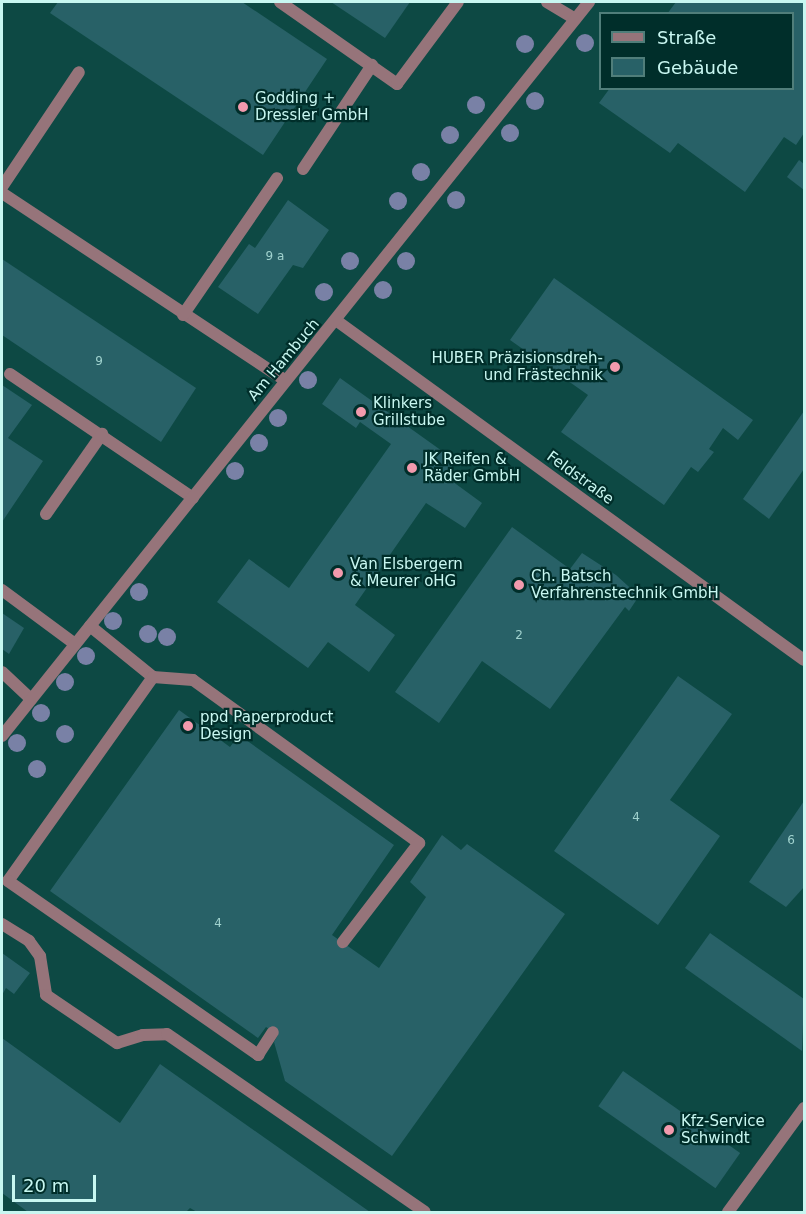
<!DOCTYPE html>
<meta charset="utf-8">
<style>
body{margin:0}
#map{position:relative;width:806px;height:1214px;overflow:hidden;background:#0d4944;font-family:"DejaVu Sans",sans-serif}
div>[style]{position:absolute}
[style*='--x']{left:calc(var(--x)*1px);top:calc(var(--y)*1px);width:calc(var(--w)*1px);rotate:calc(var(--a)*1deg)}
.building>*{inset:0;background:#286167;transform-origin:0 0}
.service>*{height:12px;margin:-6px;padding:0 6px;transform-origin:6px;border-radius:6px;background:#96747a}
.minor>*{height:12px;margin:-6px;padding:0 6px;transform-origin:6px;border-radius:6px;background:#96747a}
.trees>*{width:18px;height:18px;margin:-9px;border-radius:50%;background:#7981a6}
.dots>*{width:16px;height:16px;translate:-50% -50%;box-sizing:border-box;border:3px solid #002e2a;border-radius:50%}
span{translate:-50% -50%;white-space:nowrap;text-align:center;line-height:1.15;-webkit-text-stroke:4.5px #002e2a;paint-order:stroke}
.number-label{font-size:12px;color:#a0d2ce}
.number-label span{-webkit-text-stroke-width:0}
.poi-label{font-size:15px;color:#c8f7f1}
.left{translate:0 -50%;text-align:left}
.right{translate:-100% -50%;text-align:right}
.street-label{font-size:15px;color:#c8f7f1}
.frame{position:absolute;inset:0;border:3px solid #c8f7f1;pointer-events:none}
.legend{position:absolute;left:599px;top:12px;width:195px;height:78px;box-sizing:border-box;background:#002e2a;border:2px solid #507e7a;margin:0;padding:8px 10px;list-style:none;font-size:18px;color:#c8f7f1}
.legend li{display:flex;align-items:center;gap:12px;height:30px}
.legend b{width:30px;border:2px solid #507e7a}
.scale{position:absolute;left:12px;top:1175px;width:84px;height:27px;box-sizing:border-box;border:3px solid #c8f7f1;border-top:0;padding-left:8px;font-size:18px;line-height:21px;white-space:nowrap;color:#c8f7f1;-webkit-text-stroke:4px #002e2a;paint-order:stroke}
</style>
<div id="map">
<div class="building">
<div style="clip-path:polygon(58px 2px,242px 2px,327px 59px,263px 155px,50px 13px)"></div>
<div style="clip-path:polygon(331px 2px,410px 2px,385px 38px)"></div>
<div style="clip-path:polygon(676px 2px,804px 2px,804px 133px,796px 145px,784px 137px,745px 192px,678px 143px,670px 153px,599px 103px,610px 88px,792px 88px,792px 14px,667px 14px)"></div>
<div style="clip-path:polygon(799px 160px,804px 164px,804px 190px,787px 177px)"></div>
<div style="clip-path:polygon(288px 200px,329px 230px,303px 268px,293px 265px,258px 314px,218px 287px,249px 244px,255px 248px)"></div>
<div style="clip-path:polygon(2px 259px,196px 388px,161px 442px,2px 335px)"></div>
<div style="clip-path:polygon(554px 278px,753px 420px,738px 440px,723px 428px,709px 449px,714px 452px,698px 472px,691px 467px,664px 505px,561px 432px,588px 395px,510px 340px)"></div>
<div style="clip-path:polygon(340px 378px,456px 461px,445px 476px,482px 503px,465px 528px,426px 503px,355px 605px,395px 635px,369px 672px,328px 642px,308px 668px,217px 602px,249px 559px,289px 588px,391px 444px,360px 422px,356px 428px,322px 404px)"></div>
<div style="clip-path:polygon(2px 385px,32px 405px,8px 438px,43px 461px,2px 522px)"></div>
<div style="clip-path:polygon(804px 411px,804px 469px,769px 519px,743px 499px)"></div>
<div style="clip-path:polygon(512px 527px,570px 569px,582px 553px,616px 575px,639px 596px,629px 611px,625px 607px,550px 709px,482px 661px,439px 723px,395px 692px)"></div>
<div style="clip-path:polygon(2px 613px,24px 628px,9px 654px,2px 649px)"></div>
<div style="clip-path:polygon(678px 676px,732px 714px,670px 800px,720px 836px,658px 925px,554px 851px)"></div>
<div style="clip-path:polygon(179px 710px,230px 747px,239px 735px,394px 845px,332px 935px,379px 968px,426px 897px,410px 882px,442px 835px,461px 850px,467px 844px,565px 914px,392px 1156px,285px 1081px,274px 1042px,278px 1035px,266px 1027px,258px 1038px,50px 891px)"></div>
<div style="clip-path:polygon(804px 801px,804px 887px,786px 907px,749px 882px)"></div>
<div style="clip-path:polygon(710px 933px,804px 999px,802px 1051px,685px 968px)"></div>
<div style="clip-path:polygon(2px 953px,30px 973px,14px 994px,6px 988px,2px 995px)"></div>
<div style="clip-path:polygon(2px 1038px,120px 1123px,160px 1064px,370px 1212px,197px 1212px,190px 1208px,186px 1212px,28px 1212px,2px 1193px)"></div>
<div style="left:623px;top:1071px;width:143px;height:43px;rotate:35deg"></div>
</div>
<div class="service">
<div style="--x:280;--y:2;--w:143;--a:35"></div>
<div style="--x:397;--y:84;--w:102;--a:-53.4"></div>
<div style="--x:547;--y:2;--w:33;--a:31"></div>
<div style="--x:303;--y:169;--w:125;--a:-56.4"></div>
<div style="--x:2;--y:187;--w:138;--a:-56.2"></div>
<div style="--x:2;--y:193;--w:338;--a:33.5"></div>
<div style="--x:183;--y:315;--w:166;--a:-55.5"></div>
<div style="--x:10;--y:374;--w:221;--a:34.1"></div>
<div style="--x:46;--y:514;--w:98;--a:-55"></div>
<div style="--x:2;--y:590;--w:91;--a:36.5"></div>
<div style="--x:90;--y:626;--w:81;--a:39"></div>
<div style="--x:153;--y:677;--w:250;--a:125.4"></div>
<div style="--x:8;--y:881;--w:305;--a:34.8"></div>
<div style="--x:258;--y:1055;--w:27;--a:-57"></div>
<div style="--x:2;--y:672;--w:40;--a:43"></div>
<div style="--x:153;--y:677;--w:40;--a:4.3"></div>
<div style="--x:193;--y:680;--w:279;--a:35.8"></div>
<div style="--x:419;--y:843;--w:125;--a:127.5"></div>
<div style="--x:2;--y:924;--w:32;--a:32"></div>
<div style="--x:29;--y:941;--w:19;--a:54"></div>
<div style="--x:40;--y:956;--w:39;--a:81"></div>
<div style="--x:46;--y:995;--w:86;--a:34.1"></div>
<div style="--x:117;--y:1043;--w:27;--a:-17"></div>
<div style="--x:143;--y:1035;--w:24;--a:-2"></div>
<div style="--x:167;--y:1034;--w:313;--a:34.6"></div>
<div style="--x:728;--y:1212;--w:129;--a:-53.8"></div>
</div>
<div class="minor">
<div style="--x:337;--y:321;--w:577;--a:35.98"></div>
<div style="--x:2;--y:736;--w:940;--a:-51.35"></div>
</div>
<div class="trees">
<div style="left:585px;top:43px"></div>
<div style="left:525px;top:44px"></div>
<div style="left:535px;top:101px"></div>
<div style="left:476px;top:105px"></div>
<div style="left:510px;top:133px"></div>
<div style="left:450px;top:135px"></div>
<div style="left:421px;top:172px"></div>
<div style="left:456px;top:200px"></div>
<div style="left:398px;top:201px"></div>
<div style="left:350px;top:261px"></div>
<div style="left:406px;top:261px"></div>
<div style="left:383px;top:290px"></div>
<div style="left:324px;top:292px"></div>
<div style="left:308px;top:380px"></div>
<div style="left:278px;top:418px"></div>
<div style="left:259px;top:443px"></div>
<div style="left:235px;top:471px"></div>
<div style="left:139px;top:592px"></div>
<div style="left:113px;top:621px"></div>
<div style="left:148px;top:634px"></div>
<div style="left:167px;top:637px"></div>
<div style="left:86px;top:656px"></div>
<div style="left:65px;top:682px"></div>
<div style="left:41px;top:713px"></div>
<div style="left:65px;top:734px"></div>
<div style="left:17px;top:743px"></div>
<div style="left:37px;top:769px"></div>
</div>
<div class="dots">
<div style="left:243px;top:107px;background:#f29aad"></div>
<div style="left:615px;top:367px;background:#f29aad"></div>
<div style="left:361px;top:412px;background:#f29aad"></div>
<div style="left:412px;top:468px;background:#f29aad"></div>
<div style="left:338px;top:573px;background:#f29aad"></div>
<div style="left:519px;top:585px;background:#f29aad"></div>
<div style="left:188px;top:726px;background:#f29aad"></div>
<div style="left:669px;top:1130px;background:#f29aad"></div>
</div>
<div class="number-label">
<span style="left:275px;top:257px">9 a</span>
<span style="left:99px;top:362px">9</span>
<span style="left:519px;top:636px">2</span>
<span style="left:636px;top:818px">4</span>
<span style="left:791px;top:841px">6</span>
<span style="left:218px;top:924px">4</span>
</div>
<div class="poi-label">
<span class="left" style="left:255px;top:107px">Godding +<br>Dressler GmbH</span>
<span class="right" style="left:603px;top:367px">HUBER Präzisionsdreh-<br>und Frästechnik</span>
<span class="left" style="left:373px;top:412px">Klinkers<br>Grillstube</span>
<span class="left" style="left:424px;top:468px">JK Reifen &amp;<br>Räder GmbH</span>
<span class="left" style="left:350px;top:573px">Van Elsbergern<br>&amp; Meurer oHG</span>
<span class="left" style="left:531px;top:585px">Ch. Batsch<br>Verfahrenstechnik GmbH</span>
<span class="left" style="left:200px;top:726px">ppd Paperproduct<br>Design</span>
<span class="left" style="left:681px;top:1130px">Kfz-Service<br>Schwindt</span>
</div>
<div class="street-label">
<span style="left:284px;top:360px;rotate:-50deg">Am Hambuch</span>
<span style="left:580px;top:478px;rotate:36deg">Feldstraße</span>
</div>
<div class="frame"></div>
<ul class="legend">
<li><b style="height:8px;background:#96747a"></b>Straße</li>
<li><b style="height:16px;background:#286167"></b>Gebäude</li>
</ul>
<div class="scale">20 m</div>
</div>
